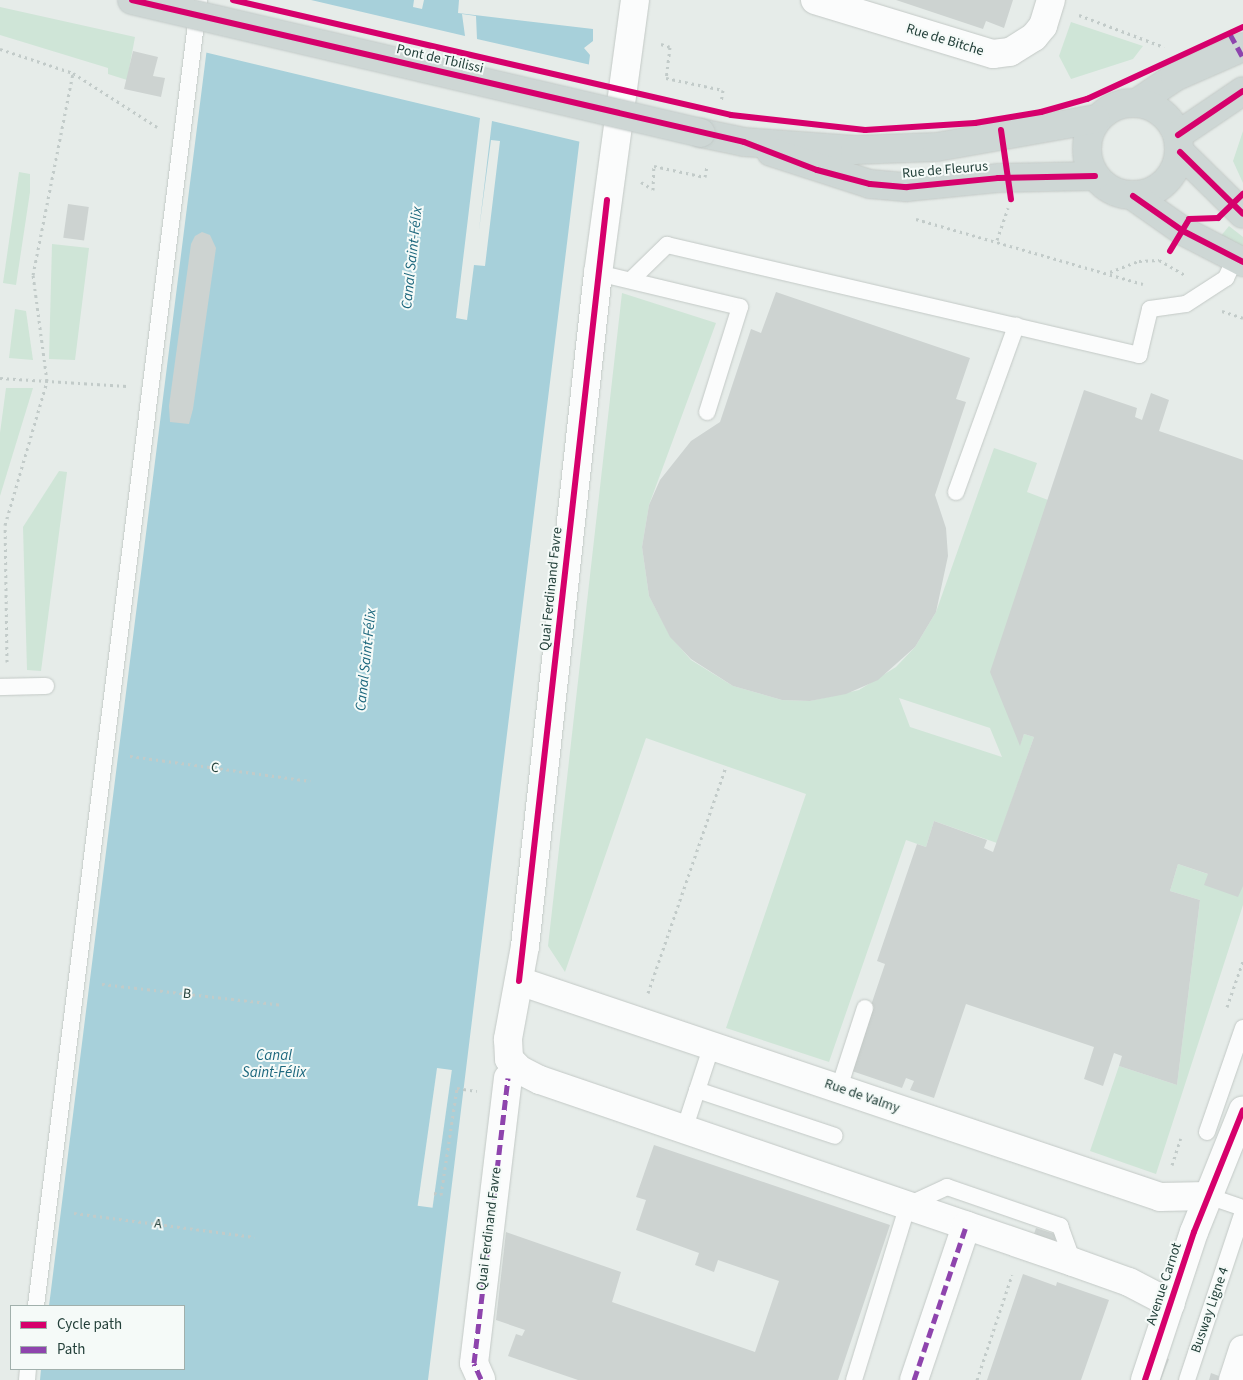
<!DOCTYPE html>
<meta charset="utf-8">
<style>
body{margin:0}
#map{position:relative;width:1243px;height:1380px;overflow:hidden;background:#e6ece9;font-family:"Source Sans 3",sans-serif}
div>[style]{position:absolute}
[style*='--x']{left:calc(var(--x)*1px);top:calc(var(--y)*1px);width:calc(var(--w)*1px);rotate:calc(var(--a)*1deg)}
.green>*{inset:0;background:#cfe5d7}
.water>*{inset:0;background:#a7d0da}
.pier>*{inset:0;background:#e6ece9;transform-origin:0 0}
.building>*{inset:0;background:#cdd3d1;transform-origin:0 0}
.path>*{height:3px;margin-top:-1.5px;transform-origin:0;background:repeating-linear-gradient(90deg,#c2cbc9 0 2.5px,transparent 0 6.5px)}
.roads{filter:drop-shadow(0 0 1px #c3c9c6) drop-shadow(0 0 1px #c3c9c6)}
.lane>*{height:16px;margin:-8px;padding:0 8px;transform-origin:8px;border-radius:8px;background:#fbfcfc}
.street>*{height:28px;margin:-14px;padding:0 14px;transform-origin:14px;border-radius:14px;background:#fbfcfc}
.secondary>*{height:28px;margin:-14px;padding:0 14px;transform-origin:14px;border-radius:14px;background:#fbfcfc}
.primary>*{height:28px;margin:-14px;padding:0 14px;transform-origin:14px;border-radius:14px;background:#ced7d5}
.primary>.ring{margin:-14px;padding:0;box-sizing:content-box;background:none;border:28px solid #ced7d5;border-radius:50%}
.bridges{filter:drop-shadow(0 0 1px #c2cac8) drop-shadow(0 0 1px #c2cac8)}
.primary-bridge>*{height:28px;margin:-14px;padding:0 14px;transform-origin:14px;border-radius:14px;background:#ced7d5}
.quiet>*{height:5px;margin-top:-2.5px;transform-origin:0;background:repeating-linear-gradient(90deg,#8e44ad 0 10px,transparent 0 15px)}
.cycleway>*{height:6px;margin:-3px;padding:0 3px;transform-origin:3px;border-radius:3px;background:#d6006c}
span{translate:-50% -50%;white-space:nowrap;text-align:center;line-height:1.15;-webkit-text-stroke:4px #f5faf8;paint-order:stroke}
.street-label{font-size:14px;color:#23403a}
.water-label{font-size:15px;color:#1c677d;font-style:italic}
.legend{position:absolute;left:10px;top:1305px;width:175px;height:65px;box-sizing:border-box;background:#f5faf8;border:1px solid #a1b0ac;margin:0;padding:6px 9px;list-style:none;font-size:15px;color:#23403a}
.legend li{display:flex;align-items:center;gap:10px;height:25px}
.legend b{width:25px;border:1px solid #a1b0ac}
</style>
<div id="map">
<div class="green">
<div style="clip-path:polygon(0 7px,135px 37px,127px 80px,108px 74px,108px 68px,0 35px)"></div>
<div style="clip-path:polygon(1071px 22px,1143px 46px,1133px 59px,1071px 79px,1059px 56px)"></div>
<div style="clip-path:polygon(1243px 131px,1243px 183px,1233px 161px)"></div>
<div style="clip-path:polygon(19px 172px,30px 174px,30px 192px,16px 285px,3px 283px)"></div>
<div style="clip-path:polygon(1229px 226px,1243px 237px,1243px 249px,1220px 237px)"></div>
<div style="clip-path:polygon(52px 244px,89px 248px,75px 360px,49px 359px)"></div>
<div style="clip-path:polygon(evenodd,622px 293px,716px 323px,649px 505px,642px 547px,649px 596px,670px 636px,691px 660px,733px 686px,782px 700px,810px 701px,859px 690px,896px 667px,915px 647px,936px 612px,994px 448px,1037px 463px,1027px 492px,1048px 500px,1020px 745px,1024px 734px,1034px 737px,997px 843px,934px 821px,926px 847px,906px 840px,829px 1062px,726px 1028px,806px 794px,646px 738px,565px 972px,548px 946px,622px 293px,899px 698px,990px 728px,1002px 757px,910px 727px,899px 698px)"></div>
<div style="clip-path:polygon(15px 309px,26px 311px,33px 360px,9px 358px)"></div>
<div style="clip-path:polygon(6px 388px,33px 388px,0 496px,0 433px)"></div>
<div style="clip-path:polygon(59px 471px,67px 472px,41px 671px,27px 670px,23px 527px)"></div>
<div style="clip-path:polygon(1178px 864px,1243px 886px,1243px 905px,1156px 1174px,1090px 1151px,1119px 1066px,1177px 1085px,1200px 900px,1170px 891px)"></div>
</div>
<div class="water">
<div style="clip-path:polygon(213px 0,414px 0,413px 7px,422px 9px,424px 0,459px 0,458px 13px,593px 29px,593px 41px,584px 48px,590px 55px,428px 1380px,40px 1380px,41px 1369px,184px 1369px,184px 1306px,49px 1306px)"></div>
</div>
<div class="pier">
<div style="clip-path:polygon(210px 0,311px 0,465px 36px,462px 14px,476px 16px,477px 39px,591px 65px,581px 142px,492px 121px,479px 230px,491px 140px,500px 141px,485px 266px,474px 265px,467px 320px,456px 318px,480px 118px,204px 52px)"></div>
<div style="left:437px;top:1068px;width:15px;height:139px;rotate:8deg"></div>
</div>
<div class="building">
<div style="clip-path:polygon(896px 0,1013px 0,1004px 28px,986px 21px,983px 29px)"></div>
<div style="clip-path:polygon(133px 51px,158px 57px,153px 76px,165px 78px,161px 97px,124px 89px)"></div>
<div style="left:68px;top:204px;width:21px;height:34px;rotate:8deg"></div>
<div style="clip-path:polygon(202px 232px,210px 235px,216px 248px,193px 409px,189px 424px,170px 422px,169px 406px,191px 244px,195px 236px)"></div>
<div style="clip-path:polygon(776px 292px,970px 358px,956px 399px,966px 402px,935px 495px,946px 528px,948px 556px,936px 612px,915px 647px,878px 680px,846px 694px,810px 701px,782px 700px,733px 686px,691px 659px,670px 637px,649px 596px,642px 547px,649px 505px,660px 480px,691px 441px,720px 422px,751px 329px,761px 333px)"></div>
<div style="clip-path:polygon(1084px 390px,1137px 408px,1135px 417px,1142px 420px,1151px 393px,1169px 400px,1159px 431px,1243px 460px,1243px 886px,1238px 897px,1204px 885px,1208px 874px,1178px 864px,1170px 891px,1200px 900px,1177px 1085px,1119px 1066px,1122px 1056px,1114px 1053px,1103px 1086px,1084px 1079px,1094px 1047px,966px 1004px,934px 1098px,910px 1090px,914px 1081px,906px 1078px,902px 1088px,849px 1070px,885px 964px,877px 961px,917px 844px,926px 847px,934px 821px,987px 840px,984px 848px,993px 852px,1034px 737px,1024px 734px,1020px 746px,990px 672px)"></div>
<div style="clip-path:polygon(654px 1145px,890px 1225px,838px 1380px,578px 1380px,508px 1356px,516px 1334px,522px 1336px,525px 1330px,496px 1320px,506px 1232px,621px 1272px,612px 1302px,755px 1352px,779px 1281px,718px 1260px,714px 1272px,695px 1265px,699px 1253px,636px 1230px,646px 1200px,636px 1197px)"></div>
<div style="left:1036px;top:1228px;width:22px;height:9px;rotate:18deg"></div>
<div style="clip-path:polygon(1023px 1274px,1056px 1286px,1057px 1282px,1109px 1300px,1081px 1380px,987px 1380px)"></div>
<div style="clip-path:polygon(1162px 1357px,1169px 1359px,1161px 1380px,1154px 1380px)"></div>
<div style="clip-path:polygon(1211px 1373px,1219px 1376px,1218px 1380px,1209px 1380px)"></div>
</div>
<div class="path">
<div style="--x:1079;--y:15;--w:91;--a:20.6"></div>
<div style="--x:661;--y:44;--w:9;--a:18"></div>
<div style="--x:670;--y:47;--w:31;--a:97"></div>
<div style="--x:666;--y:78;--w:58;--a:11.9"></div>
<div style="--x:723;--y:90;--w:12;--a:99"></div>
<div style="--x:0;--y:49;--w:77;--a:18.2"></div>
<div style="--x:73;--y:73;--w:100;--a:32.7"></div>
<div style="--x:641;--y:182;--w:13;--a:32"></div>
<div style="--x:653;--y:190;--w:24;--a:-88"></div>
<div style="--x:654;--y:166;--w:52;--a:12.2"></div>
<div style="--x:705;--y:177;--w:11;--a:-80"></div>
<div style="--x:916;--y:219;--w:236;--a:16"></div>
<div style="--x:997;--y:240;--w:34;--a:-71"></div>
<div style="--x:1110;--y:272;--w:31;--a:-21"></div>
<div style="--x:1139;--y:261;--w:20;--a:-3"></div>
<div style="--x:1159;--y:260;--w:30;--a:30"></div>
<div style="--x:1222;--y:311;--w:22;--a:18"></div>
<div style="--x:0;--y:378;--w:127;--a:3.6"></div>
<div style="--x:7;--y:662;--w:137;--a:-90.8"></div>
<div style="--x:5;--y:525;--w:150;--a:-73.7"></div>
<div style="--x:47;--y:381;--w:107;--a:-97.5"></div>
<div style="--x:33;--y:275;--w:206;--a:-78.8"></div>
<div style="--x:130;--y:756;--w:182;--a:7.9"></div>
<div style="--x:102;--y:984;--w:182;--a:6.6"></div>
<div style="--x:648;--y:993;--w:240;--a:-71"></div>
<div style="--x:1227;--y:1007;--w:49;--a:-70.8"></div>
<div style="--x:1172;--y:1165;--w:28;--a:-72"></div>
<div style="--x:434;--y:1193;--w:7;--a:16"></div>
<div style="--x:441;--y:1195;--w:108;--a:-81.5"></div>
<div style="--x:457;--y:1088;--w:20;--a:9"></div>
<div style="--x:74;--y:1213;--w:182;--a:7.6"></div>
<div style="--x:977;--y:1380;--w:111;--a:-71.6"></div>
</div>
<div class="roads">
<div class="lane">
<div style="--x:598;--y:273;--w:146;--a:13.5"></div>
<div style="--x:740;--y:307;--w:110;--a:107.4"></div>
<div style="--x:632;--y:279;--w:49;--a:-44.2"></div>
<div style="--x:667;--y:245;--w:485;--a:13.1"></div>
<div style="--x:1139;--y:355;--w:47;--a:-76.6"></div>
<div style="--x:1150;--y:309;--w:36;--a:-8"></div>
<div style="--x:1186;--y:304;--w:48;--a:-33"></div>
<div style="--x:1226;--y:278;--w:21;--a:-65"></div>
<div style="--x:956;--y:492;--w:177;--a:-70.1"></div>
<div style="--x:0;--y:687;--w:46;--a:-1.2"></div>
<div style="--x:839;--y:1088;--w:84;--a:-72"></div>
<div style="--x:697;--y:1090;--w:145;--a:18.4"></div>
<div style="--x:684;--y:1130;--w:89;--a:-71.8"></div>
<div style="--x:1207;--y:1132;--w:110;--a:-70.9"></div>
<div style="--x:1208;--y:1196;--w:37;--a:19"></div>
<div style="--x:36;--y:1306;--w:1316;--a:-82.89"></div>
<div style="--x:27;--y:1380;--w:11;--a:-85"></div>
<div style="--x:854;--y:1380;--w:183;--a:-72.9"></div>
<div style="--x:908;--y:1205;--w:43;--a:-24.8"></div>
<div style="--x:947;--y:1187;--w:120;--a:19"></div>
<div style="--x:1060;--y:1226;--w:38;--a:70"></div>
<div style="--x:1187;--y:1380;--w:177;--a:-71.6"></div>
</div>
<div class="street">
<div style="--x:635;--y:0;--w:275;--a:97.7"></div>
<div style="--x:598;--y:273;--w:677;--a:96.19"></div>
<div style="--x:525;--y:946;--w:95;--a:100.4"></div>
<div style="--x:508;--y:1039;--w:20;--a:87"></div>
<div style="--x:509;--y:1059;--w:16;--a:45"></div>
<div style="--x:520;--y:1070;--w:22;--a:27"></div>
<div style="--x:540;--y:1080;--w:563;--a:18.85"></div>
<div style="--x:1073;--y:1262;--w:59;--a:19.7"></div>
<div style="--x:1129;--y:1282;--w:47;--a:27.6"></div>
<div style="--x:815;--y:0;--w:186;--a:16.9"></div>
<div style="--x:993;--y:54;--w:17;--a:-7"></div>
<div style="--x:1010;--y:52;--w:28;--a:-32"></div>
<div style="--x:1034;--y:37;--w:14;--a:-51"></div>
<div style="--x:1043;--y:26;--w:27;--a:-73"></div>
<div style="--x:519;--y:981;--w:676;--a:18.62"></div>
<div style="--x:1160;--y:1197;--w:48;--a:-1.2"></div>
<div style="--x:481;--y:1379;--w:17;--a:-114"></div>
<div style="--x:474;--y:1363;--w:287;--a:-83.2"></div>
<div style="--x:914;--y:1380;--w:163;--a:-71.3"></div>
</div>
<div class="secondary">
<div style="--x:1145;--y:1380;--w:156;--a:-71.7"></div>
<div style="--x:1194;--y:1232;--w:131;--a:-68.1"></div>
<div style="--x:1233;--y:1380;--w:32;--a:-72"></div>
</div>
<div class="primary">
<div style="--x:1138;--y:102;--w:45;--a:-34"></div>
<div style="--x:1175;--y:77;--w:74;--a:-23.8"></div>
<div class="ring" style="left:1087px;top:103px;width:64px;height:64px"></div>
<div style="--x:701;--y:133;--w:44;--a:11.8"></div>
<div style="--x:744;--y:142;--w:111;--a:4.1"></div>
<div style="--x:855;--y:150;--w:82;--a:-2.1"></div>
<div style="--x:937;--y:147;--w:161;--a:-10"></div>
<div style="--x:1178;--y:135;--w:78;--a:-34.1"></div>
<div style="--x:771;--y:152;--w:104;--a:17.9"></div>
<div style="--x:870;--y:184;--w:37;--a:5"></div>
<div style="--x:907;--y:187;--w:91;--a:-5.6"></div>
<div style="--x:998;--y:178;--w:97;--a:-1.2"></div>
<div style="--x:1180;--y:152;--w:88;--a:44.5"></div>
<div style="--x:1133;--y:196;--w:61;--a:35"></div>
<div style="--x:1183;--y:231;--w:68;--a:27.3"></div>
</div>
</div>
<div class="bridges">
<div class="primary-bridge">
<div style="--x:132;--y:0;--w:584;--a:13.16"></div>
</div>
</div>
<div class="quiet">
<div style="--x:1230;--y:34;--w:26;--a:61"></div>
<div style="--x:481;--y:1379;--w:17;--a:-114"></div>
<div style="--x:474;--y:1363;--w:287;--a:-83.2"></div>
<div style="--x:914;--y:1380;--w:163;--a:-71.3"></div>
</div>
<div class="cycleway">
<div style="--x:132;--y:0;--w:628;--a:13.06"></div>
<div style="--x:744;--y:142;--w:78;--a:21"></div>
<div style="--x:817;--y:170;--w:55;--a:14.8"></div>
<div style="--x:870;--y:184;--w:37;--a:5"></div>
<div style="--x:907;--y:187;--w:91;--a:-5.6"></div>
<div style="--x:998;--y:178;--w:97;--a:-1.2"></div>
<div style="--x:233;--y:0;--w:511;--a:13"></div>
<div style="--x:731;--y:115;--w:135;--a:6.4"></div>
<div style="--x:865;--y:130;--w:110;--a:-3.6"></div>
<div style="--x:975;--y:123;--w:67;--a:-9.5"></div>
<div style="--x:1041;--y:112;--w:48;--a:-15.8"></div>
<div style="--x:1087;--y:99;--w:172;--a:-24.8"></div>
<div style="--x:1001;--y:130;--w:70;--a:81.8"></div>
<div style="--x:1178;--y:135;--w:78;--a:-34.1"></div>
<div style="--x:1180;--y:152;--w:88;--a:44.5"></div>
<div style="--x:1133;--y:196;--w:61;--a:35"></div>
<div style="--x:1183;--y:231;--w:68;--a:27.3"></div>
<div style="--x:1170;--y:251;--w:37;--a:-59"></div>
<div style="--x:1189;--y:219;--w:29;--a:-2"></div>
<div style="--x:1218;--y:218;--w:35;--a:-44"></div>
<div style="--x:519;--y:981;--w:786;--a:-83.57"></div>
<div style="--x:1145;--y:1380;--w:156;--a:-71.7"></div>
<div style="--x:1194;--y:1232;--w:131;--a:-68.1"></div>
</div>
<div class="street-label">
<span style="left:945px;top:40px;rotate:17deg">Rue de Bitche</span>
<span style="left:440px;top:59px;rotate:13deg">Pont de Tbilissi</span>
<span style="left:945px;top:170px;rotate:-5deg">Rue de Fleurus</span>
<span style="left:551px;top:589px;rotate:-84deg">Quai Ferdinand Favre</span>
<span style="left:215px;top:768px;rotate:8deg">C</span>
<span style="left:187px;top:994px;rotate:6deg">B</span>
<span style="left:862px;top:1096px;rotate:19deg">Rue de Valmy</span>
<span style="left:158px;top:1224px;rotate:7deg">A</span>
<span style="left:489px;top:1229px;rotate:-83deg">Quai Ferdinand Favre</span>
<span style="left:1164px;top:1284px;rotate:-72deg">Avenue Carnot</span>
<span style="left:1210px;top:1310px;rotate:-71deg">Busway Ligne 4</span>
</div>
<div class="water-label">
<span style="left:412px;top:258px;rotate:-84deg">Canal Saint-Félix</span>
<span style="left:366px;top:660px;rotate:-84deg">Canal Saint-Félix</span>
<span style="left:274px;top:1064px">Canal<br>Saint-Félix</span>
</div>
<ul class="legend">
<li><b style="height:6px;background:#d6006c"></b>Cycle path</li>
<li><b style="height:6px;background:#8e44ad"></b>Path</li>
</ul>
</div>
